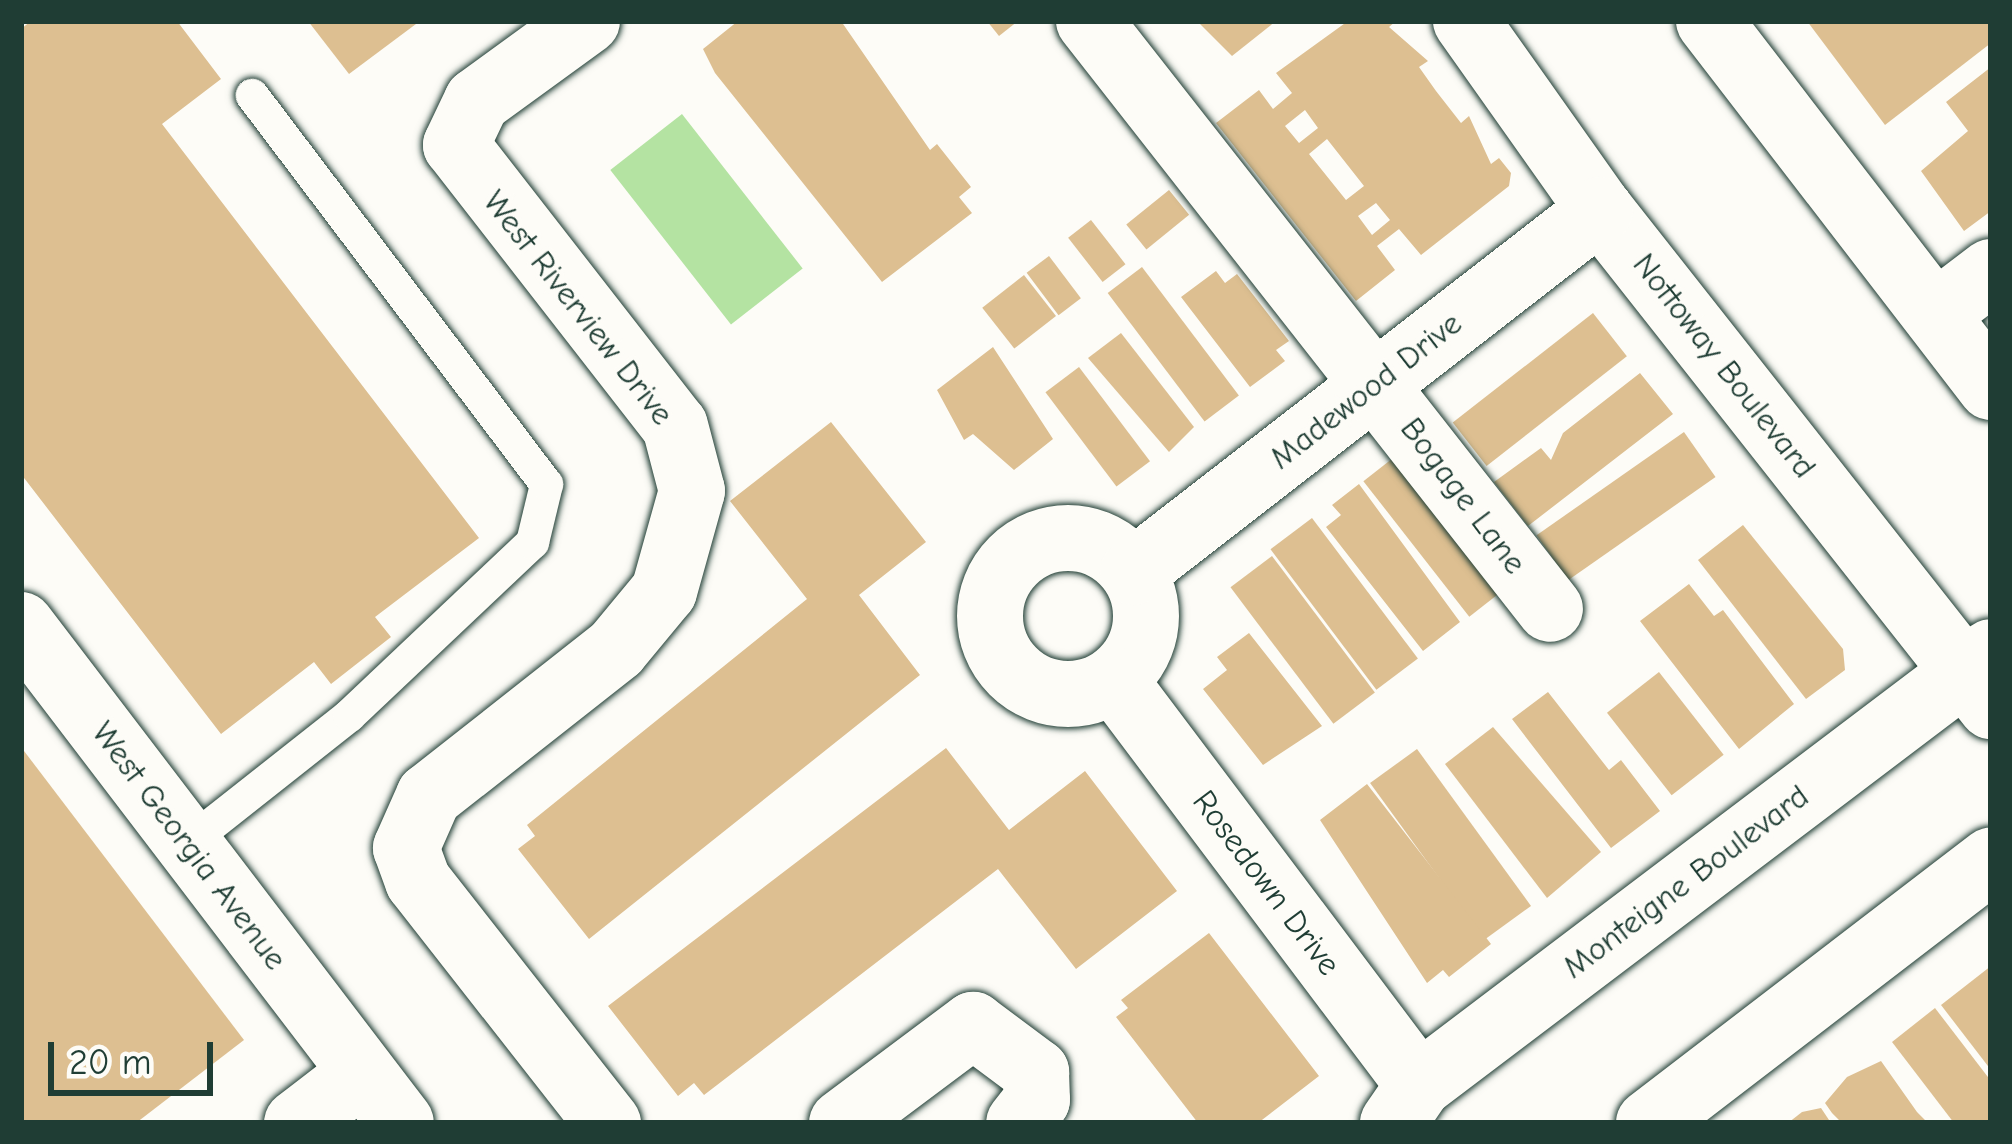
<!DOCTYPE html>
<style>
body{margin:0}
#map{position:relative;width:2012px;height:1144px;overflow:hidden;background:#fdfcf7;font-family:"Comic Neue",sans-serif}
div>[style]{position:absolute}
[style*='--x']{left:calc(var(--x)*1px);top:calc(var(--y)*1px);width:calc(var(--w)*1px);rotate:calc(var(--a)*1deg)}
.green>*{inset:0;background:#b4e3a2;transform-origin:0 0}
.building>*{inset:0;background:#ddbf91;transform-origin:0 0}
.roads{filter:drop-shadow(0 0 3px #1f3d34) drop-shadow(0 0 3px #1f3d34)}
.lane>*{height:33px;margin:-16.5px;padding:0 16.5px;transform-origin:16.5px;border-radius:16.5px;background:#fdfcf7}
.street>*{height:66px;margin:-33px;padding:0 33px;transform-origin:33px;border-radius:33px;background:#fdfcf7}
.street>.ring{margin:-33px;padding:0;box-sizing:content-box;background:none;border:66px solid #fdfcf7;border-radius:50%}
span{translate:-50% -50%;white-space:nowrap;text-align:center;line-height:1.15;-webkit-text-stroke:9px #fdfcf7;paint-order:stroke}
.street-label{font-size:33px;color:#1f3d34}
.frame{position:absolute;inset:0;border:24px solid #1f3d34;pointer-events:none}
.scale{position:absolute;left:48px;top:1042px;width:165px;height:54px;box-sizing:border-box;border:6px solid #1f3d34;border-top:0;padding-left:15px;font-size:36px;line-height:42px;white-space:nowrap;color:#1f3d34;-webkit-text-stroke:9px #fdfcf7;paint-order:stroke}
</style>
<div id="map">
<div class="green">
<div style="left:682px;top:114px;width:196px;height:91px;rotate:52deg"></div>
</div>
<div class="building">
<div style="clip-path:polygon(31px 21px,177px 21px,221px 79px,162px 124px,479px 538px,375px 617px,391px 637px,331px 684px,314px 662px,221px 734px,21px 474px,21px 29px)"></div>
<div style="clip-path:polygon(308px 21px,420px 21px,349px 74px)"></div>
<div style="clip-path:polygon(738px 21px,841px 21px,930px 150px,937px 144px,971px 187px,959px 197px,972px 213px,882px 282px,715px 73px,703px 49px)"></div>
<div style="clip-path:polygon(987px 21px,1018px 21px,999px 36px)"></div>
<div style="clip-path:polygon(1197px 21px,1276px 21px,1232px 56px)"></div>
<div style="clip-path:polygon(evenodd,1348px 21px,1396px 21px,1389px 27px,1428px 61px,1419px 67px,1436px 91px,1461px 123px,1469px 116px,1491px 164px,1499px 158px,1511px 173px,1509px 186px,1421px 255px,1399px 229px,1377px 246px,1395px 270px,1356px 301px,1216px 123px,1259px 90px,1273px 109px,1292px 93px,1276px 73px,1348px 21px,1305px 110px,1318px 128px,1299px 143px,1285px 126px,1305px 110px,1348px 21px,1327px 139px,1364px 186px,1346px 200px,1309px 154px,1327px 139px,1348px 21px,1376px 203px,1390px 220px,1372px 235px,1358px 216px,1376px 203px)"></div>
<div style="clip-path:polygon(1807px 21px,1991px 21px,1991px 43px,1885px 125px)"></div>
<div style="clip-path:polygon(1991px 67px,1991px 211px,1964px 231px,1921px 171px,1968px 131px,1946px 102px)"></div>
<div style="left:1169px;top:190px;width:32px;height:55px;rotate:51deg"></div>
<div style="left:1091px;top:220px;width:56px;height:29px;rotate:52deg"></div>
<div style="left:1049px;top:256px;width:53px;height:28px;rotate:53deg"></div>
<div style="left:1142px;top:267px;width:161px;height:43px;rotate:53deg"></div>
<div style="clip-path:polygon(1216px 271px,1225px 283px,1237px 274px,1289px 341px,1276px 350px,1285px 361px,1250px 387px,1181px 297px)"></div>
<div style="left:1024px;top:275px;width:52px;height:53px;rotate:52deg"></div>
<div style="left:1593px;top:313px;width:55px;height:178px;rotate:52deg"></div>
<div style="clip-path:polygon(1121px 333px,1194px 427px,1169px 452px,1088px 358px)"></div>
<div style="clip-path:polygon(993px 347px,1053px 439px,1014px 470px,973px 434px,964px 440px,937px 390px)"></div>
<div style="left:1079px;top:367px;width:118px;height:42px;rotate:53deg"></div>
<div style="clip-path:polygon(1640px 373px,1673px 414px,1528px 526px,1494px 482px,1541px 448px,1551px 460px,1563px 433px)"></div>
<div style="clip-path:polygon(831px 422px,926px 542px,859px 595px,920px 675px,589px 939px,518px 849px,535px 836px,527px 825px,807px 599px,730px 501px)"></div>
<div style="left:1684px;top:432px;width:55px;height:180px;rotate:55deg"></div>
<div style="left:1402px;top:451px;width:172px;height:49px;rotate:52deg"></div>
<div style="clip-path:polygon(1359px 484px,1460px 622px,1423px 651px,1326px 527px,1341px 515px,1332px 505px)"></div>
<div style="left:1312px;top:518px;width:176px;height:52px;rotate:53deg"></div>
<div style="clip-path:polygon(1743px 525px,1843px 649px,1845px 670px,1806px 699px,1698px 560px)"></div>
<div style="left:1272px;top:556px;width:171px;height:52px;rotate:53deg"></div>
<div style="clip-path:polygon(1689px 584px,1714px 616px,1723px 610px,1794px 704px,1739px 749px,1640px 621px)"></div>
<div style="clip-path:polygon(1249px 633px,1322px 726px,1263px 765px,1203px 689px,1227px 670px,1217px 657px)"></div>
<div style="left:1659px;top:672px;width:105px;height:66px;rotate:52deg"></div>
<div style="clip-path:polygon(1548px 692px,1609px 770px,1621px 760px,1660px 811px,1611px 848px,1512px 719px)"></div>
<div style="clip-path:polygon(1493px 727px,1601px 852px,1547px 898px,1445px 764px)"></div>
<div style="clip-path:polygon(21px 747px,244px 1040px,136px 1123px,21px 1123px)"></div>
<div style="clip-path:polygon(946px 748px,1009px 830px,1085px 771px,1177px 891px,1076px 969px,998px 869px,704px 1095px,694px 1083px,678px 1096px,608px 1006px)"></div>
<div style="left:1417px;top:749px;width:194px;height:58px;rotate:54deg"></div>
<div style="clip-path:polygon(1367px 784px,1491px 944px,1449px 977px,1443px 970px,1427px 983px,1320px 820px)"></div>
<div style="clip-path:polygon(1209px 933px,1319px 1076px,1258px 1123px,1198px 1123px,1116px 1017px,1128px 1008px,1121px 1000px)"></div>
<div style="clip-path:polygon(1991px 966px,1991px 1070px,1941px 1005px)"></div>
<div style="clip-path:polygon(1935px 1008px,1991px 1081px,1991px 1123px,1954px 1123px,1892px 1042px)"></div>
<div style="clip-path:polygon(1881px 1061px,1917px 1112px,1928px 1123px,1842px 1123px,1832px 1113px,1825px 1103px,1847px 1077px)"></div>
<div style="clip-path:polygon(1802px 1112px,1821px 1108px,1831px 1123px,1788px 1123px)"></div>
</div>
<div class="roads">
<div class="lane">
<div style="--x:187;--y:843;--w:206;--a:-38.3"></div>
<div style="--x:349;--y:715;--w:252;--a:-43.4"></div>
<div style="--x:532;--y:542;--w:60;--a:-76.4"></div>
<div style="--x:546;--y:484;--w:488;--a:-127.1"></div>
</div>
<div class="street">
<div style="--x:587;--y:21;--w:136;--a:144"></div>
<div style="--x:477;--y:101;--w:49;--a:115.5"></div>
<div style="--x:456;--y:145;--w:356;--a:52.1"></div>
<div style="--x:675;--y:426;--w:67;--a:75.3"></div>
<div style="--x:692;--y:491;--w:104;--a:105.6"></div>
<div style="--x:664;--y:591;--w:75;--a:129.6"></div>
<div style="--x:616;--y:649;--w:238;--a:141.8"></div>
<div style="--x:429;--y:796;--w:57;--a:113.9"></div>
<div style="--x:406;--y:848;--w:35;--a:70"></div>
<div style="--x:418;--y:881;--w:308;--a:51.9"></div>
<div style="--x:1089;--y:21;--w:747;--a:51.9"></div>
<div style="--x:1466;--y:21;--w:232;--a:54.7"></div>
<div style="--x:1600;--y:210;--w:632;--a:51.75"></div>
<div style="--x:1709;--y:21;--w:462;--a:52.4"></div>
<div style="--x:1937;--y:313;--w:68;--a:-37.2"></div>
<div class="ring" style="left:990px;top:538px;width:90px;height:90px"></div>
<div style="--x:1133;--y:572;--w:591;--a:-37.78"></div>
<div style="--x:21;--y:625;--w:626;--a:52.65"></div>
<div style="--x:1114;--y:680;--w:507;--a:53.02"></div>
<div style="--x:297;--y:1123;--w:82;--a:-37.6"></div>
<div style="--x:842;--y:1123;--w:164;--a:-36.8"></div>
<div style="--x:973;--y:1025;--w:79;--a:36.7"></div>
<div style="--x:1036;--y:1072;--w:28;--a:88"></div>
<div style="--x:1037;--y:1100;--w:29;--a:128"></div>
<div style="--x:1393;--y:1123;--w:46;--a:-55.6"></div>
<div style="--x:1419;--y:1085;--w:717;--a:-37.13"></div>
<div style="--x:1649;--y:1123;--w:431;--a:-37.5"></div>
</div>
</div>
<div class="street-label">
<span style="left:578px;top:308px;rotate:52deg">West Riverview Drive</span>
<span style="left:1724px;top:366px;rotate:52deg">Nottoway Boulevard</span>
<span style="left:1366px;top:391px;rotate:-38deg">Madewood Drive</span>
<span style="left:1463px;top:496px;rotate:53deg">Bogage Lane</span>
<span style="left:189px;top:846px;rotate:53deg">West Georgia Avenue</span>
<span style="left:1686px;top:882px;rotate:-37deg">Monteigne Boulevard</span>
<span style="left:1266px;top:883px;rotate:53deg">Rosedown Drive</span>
</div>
<div class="frame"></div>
<div class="scale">20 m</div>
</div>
